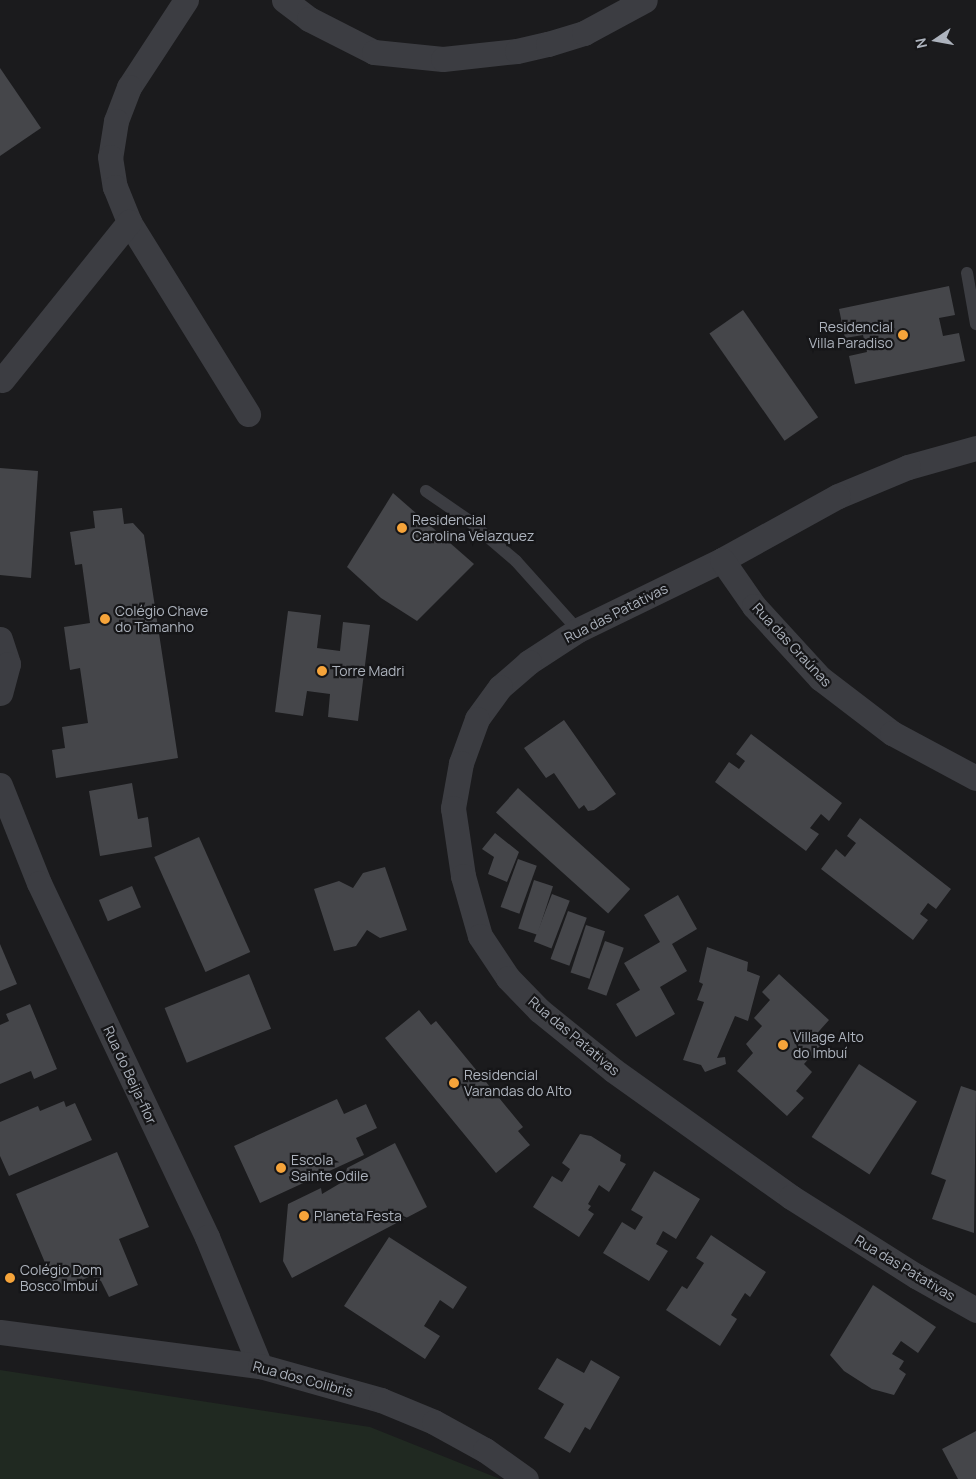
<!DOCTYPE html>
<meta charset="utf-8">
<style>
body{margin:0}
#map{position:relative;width:976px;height:1479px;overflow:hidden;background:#1b1b1d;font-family:Manrope,sans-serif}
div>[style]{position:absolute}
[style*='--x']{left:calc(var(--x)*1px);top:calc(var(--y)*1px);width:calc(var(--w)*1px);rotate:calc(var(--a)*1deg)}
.green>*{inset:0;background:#202921}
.building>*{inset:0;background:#45464a;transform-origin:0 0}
.service>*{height:12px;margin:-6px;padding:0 6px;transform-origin:6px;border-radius:6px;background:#3c3d42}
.minor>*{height:25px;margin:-12.5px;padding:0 12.5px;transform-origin:12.5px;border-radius:12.5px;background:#3c3d42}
.dots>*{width:14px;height:14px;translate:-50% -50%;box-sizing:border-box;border:2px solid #161618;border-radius:50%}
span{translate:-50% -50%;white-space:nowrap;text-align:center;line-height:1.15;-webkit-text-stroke:4.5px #161618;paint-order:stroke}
.poi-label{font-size:14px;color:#adb3bd}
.right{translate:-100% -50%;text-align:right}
.left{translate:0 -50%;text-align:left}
.street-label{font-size:14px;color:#adb3bd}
.north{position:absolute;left:911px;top:15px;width:50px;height:50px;-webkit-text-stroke:4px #161618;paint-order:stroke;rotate:258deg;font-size:14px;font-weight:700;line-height:20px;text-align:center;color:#adb3bd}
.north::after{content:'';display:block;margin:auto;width:18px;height:22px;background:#adb3bd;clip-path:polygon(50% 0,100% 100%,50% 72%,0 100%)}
</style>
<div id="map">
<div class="green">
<div style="clip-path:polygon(0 1370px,370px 1427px,500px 1479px,0 1479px)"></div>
</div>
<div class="building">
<div style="clip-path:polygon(0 68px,41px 128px,0 156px)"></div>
<div style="clip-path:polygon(949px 286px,955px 315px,939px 318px,943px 336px,959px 333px,965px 361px,855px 384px,849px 356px,867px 352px,863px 335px,845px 338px,839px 309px)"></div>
<div style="left:743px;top:310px;width:131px;height:41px;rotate:55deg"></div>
<div style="clip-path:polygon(0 468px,38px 471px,31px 578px,0 575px)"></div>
<div style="clip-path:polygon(393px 493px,474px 564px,417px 621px,381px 598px,347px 567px)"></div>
<div style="clip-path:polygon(122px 508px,124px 524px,133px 523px,144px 535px,178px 758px,56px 778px,52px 750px,65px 748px,62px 727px,88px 723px,80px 668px,70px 670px,64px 627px,90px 623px,82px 564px,75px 565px,70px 532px,95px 528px,93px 511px)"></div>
<div style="clip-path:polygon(288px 611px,321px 615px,317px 648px,340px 651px,343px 622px,370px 625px,358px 721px,328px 717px,330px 694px,307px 691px,303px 716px,275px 712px)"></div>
<div style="clip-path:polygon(564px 720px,616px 794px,594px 810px,588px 811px,584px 805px,579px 809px,554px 773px,546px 778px,524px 748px)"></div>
<div style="clip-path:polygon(751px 734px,842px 803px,829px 821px,821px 814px,810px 828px,819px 834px,806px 851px,715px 782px,729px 762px,739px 769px,745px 761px,736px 754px)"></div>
<div style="clip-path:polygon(132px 783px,138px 819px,148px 817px,152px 847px,100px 856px,89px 791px)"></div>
<div style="left:518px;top:788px;width:151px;height:33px;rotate:42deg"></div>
<div style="clip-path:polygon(860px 818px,951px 889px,936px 909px,928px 903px,920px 914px,928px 920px,913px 940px,821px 869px,836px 849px,845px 857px,856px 843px,847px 836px)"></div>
<div style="clip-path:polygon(495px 833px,519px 852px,507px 882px,488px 874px,494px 857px,482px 849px)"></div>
<div style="left:199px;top:837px;width:126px;height:49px;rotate:66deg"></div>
<div style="left:518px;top:859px;width:20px;height:51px;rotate:20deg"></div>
<div style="clip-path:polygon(385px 867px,407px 930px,380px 938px,367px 930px,356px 946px,334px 951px,314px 889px,339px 881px,353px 888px,363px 873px)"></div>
<div style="left:534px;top:880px;width:20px;height:51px;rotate:18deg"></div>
<div style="left:132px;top:886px;width:23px;height:36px;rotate:67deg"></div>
<div style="left:552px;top:894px;width:19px;height:51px;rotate:21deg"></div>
<div style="clip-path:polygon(678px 895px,697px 929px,672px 944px,687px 971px,660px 987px,675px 1014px,636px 1037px,616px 1004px,640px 990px,624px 963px,660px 942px,644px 915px)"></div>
<div style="left:568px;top:911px;width:20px;height:51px;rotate:20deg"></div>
<div style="left:586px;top:925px;width:20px;height:50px;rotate:18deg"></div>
<div style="left:605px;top:941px;width:20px;height:51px;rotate:20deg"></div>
<div style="clip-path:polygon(0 944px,17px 984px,0 991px)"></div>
<div style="clip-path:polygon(707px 947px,748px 962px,747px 971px,760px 976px,748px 1021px,735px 1016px,717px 1058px,725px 1057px,726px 1064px,705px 1072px,701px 1065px,683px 1060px,704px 1002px,697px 1000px,703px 984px,699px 982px)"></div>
<div style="left:249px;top:974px;width:59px;height:91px;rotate:68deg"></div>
<div style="clip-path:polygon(779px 974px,829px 1020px,812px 1039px,820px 1046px,804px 1064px,812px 1072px,796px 1091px,804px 1098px,787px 1116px,737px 1071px,753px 1053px,746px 1044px,762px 1026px,754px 1018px,770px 1000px,762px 992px)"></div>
<div style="clip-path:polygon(30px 1004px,57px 1069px,34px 1079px,31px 1071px,0 1084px,0 1025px,9px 1021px,6px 1014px)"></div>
<div style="clip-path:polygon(419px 1010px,431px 1025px,436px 1021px,523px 1127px,518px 1131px,530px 1145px,496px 1173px,385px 1038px)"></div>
<div style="left:859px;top:1064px;width:69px;height:87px;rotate:33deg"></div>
<div style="clip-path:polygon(961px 1086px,976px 1091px,974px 1233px,932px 1219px,946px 1180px,931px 1174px)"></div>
<div style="clip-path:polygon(337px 1099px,344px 1114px,366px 1104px,377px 1128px,356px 1138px,364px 1155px,260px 1203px,234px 1146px)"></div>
<div style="clip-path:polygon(64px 1101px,66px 1107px,75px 1103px,92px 1140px,9px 1176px,0 1156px,0 1122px,38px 1106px,40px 1111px)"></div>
<div style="clip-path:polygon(580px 1134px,591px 1136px,621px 1155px,620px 1161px,626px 1164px,609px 1192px,599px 1185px,588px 1204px,591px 1206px,588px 1210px,594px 1214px,579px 1237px,533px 1207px,552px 1176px,562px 1182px,570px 1169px,562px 1163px)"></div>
<div style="clip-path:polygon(395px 1143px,427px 1207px,292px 1278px,283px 1261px,288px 1204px,321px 1188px,322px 1194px,344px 1181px,347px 1168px)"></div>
<div style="clip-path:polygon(117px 1152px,149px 1227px,119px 1239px,138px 1285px,109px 1297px,101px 1281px,91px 1276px,57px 1291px,16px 1194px)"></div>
<div style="clip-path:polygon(654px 1171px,700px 1199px,676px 1239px,663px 1231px,656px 1244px,668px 1251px,649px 1281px,603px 1253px,622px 1222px,635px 1230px,643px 1217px,631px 1210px)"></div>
<div style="clip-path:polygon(711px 1235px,766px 1272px,750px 1297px,745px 1293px,731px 1315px,737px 1319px,720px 1346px,666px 1310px,682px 1286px,687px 1289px,704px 1263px,696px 1258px)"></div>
<div style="clip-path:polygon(389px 1237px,467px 1287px,453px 1309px,440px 1300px,424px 1326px,440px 1336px,425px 1359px,344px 1306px)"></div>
<div style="clip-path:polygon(873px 1285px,936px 1327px,918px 1353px,901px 1341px,892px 1354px,904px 1361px,899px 1369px,906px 1374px,894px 1395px,872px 1389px,844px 1371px,830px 1355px)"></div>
<div style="clip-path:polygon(557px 1358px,584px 1373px,591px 1360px,620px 1377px,590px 1430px,585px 1427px,570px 1453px,544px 1438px,564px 1404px,538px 1389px)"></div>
<div style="clip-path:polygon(976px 1431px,976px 1479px,958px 1479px,942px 1449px)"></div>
</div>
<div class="service">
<div style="--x:967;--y:273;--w:52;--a:80"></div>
<div style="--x:426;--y:491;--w:51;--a:34.6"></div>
<div style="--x:468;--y:520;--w:63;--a:40.5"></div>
<div style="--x:516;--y:561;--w:93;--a:48.1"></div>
</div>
<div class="minor">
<div style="--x:186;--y:0;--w:104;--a:123.2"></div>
<div style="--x:129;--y:87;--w:36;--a:111"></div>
<div style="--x:116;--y:121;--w:36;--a:99"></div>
<div style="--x:110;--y:157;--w:30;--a:81"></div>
<div style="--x:115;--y:187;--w:38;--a:68"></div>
<div style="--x:129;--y:222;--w:226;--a:58.2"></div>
<div style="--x:284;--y:0;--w:31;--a:37"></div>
<div style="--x:309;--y:19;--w:73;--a:26.9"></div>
<div style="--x:374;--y:52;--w:69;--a:5.8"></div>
<div style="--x:443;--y:59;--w:74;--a:-6.2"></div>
<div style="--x:517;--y:51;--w:32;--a:-13"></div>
<div style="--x:548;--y:44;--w:38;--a:-17"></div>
<div style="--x:584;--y:33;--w:69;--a:-28.4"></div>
<div style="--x:2;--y:380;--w:203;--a:-51.2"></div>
<div style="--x:976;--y:448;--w:71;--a:164.4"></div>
<div style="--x:908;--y:467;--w:76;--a:157.5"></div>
<div style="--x:838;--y:496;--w:132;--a:151.1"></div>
<div style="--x:722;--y:560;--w:160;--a:154.1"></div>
<div style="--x:578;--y:630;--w:59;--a:146.9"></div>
<div style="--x:529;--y:662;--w:38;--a:139"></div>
<div style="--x:500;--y:687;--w:39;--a:126"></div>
<div style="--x:477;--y:719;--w:47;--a:110"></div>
<div style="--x:461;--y:763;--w:46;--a:100.1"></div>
<div style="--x:453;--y:808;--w:69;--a:81.6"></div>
<div style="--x:463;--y:876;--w:62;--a:74.2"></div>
<div style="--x:480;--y:936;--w:50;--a:56.3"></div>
<div style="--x:508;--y:978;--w:45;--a:45.9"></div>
<div style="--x:539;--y:1010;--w:95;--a:39"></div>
<div style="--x:613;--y:1070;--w:219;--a:35.5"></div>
<div style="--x:791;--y:1197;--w:148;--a:32.3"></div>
<div style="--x:916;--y:1276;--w:69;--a:29.5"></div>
<div style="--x:722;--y:560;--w:56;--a:55.2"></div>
<div style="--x:754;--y:606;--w:98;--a:47.5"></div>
<div style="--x:820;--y:678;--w:91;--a:37.4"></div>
<div style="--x:892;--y:733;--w:95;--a:28.2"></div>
<div style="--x:0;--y:639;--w:26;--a:72"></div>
<div style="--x:8;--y:664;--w:30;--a:105"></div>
<div style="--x:0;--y:785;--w:105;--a:68.3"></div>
<div style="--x:39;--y:883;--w:392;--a:64.6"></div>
<div style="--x:207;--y:1237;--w:139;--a:67.7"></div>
<div style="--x:0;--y:1332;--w:262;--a:7.5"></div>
<div style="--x:260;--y:1366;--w:126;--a:15.7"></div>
<div style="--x:381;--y:1400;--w:57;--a:22.5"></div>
<div style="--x:434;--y:1422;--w:58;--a:28.8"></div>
<div style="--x:485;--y:1450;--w:50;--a:35.3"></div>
</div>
<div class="dots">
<div style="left:903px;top:335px;background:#f6a43a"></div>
<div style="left:402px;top:528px;background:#f6a43a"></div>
<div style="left:105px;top:619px;background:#f6a43a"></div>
<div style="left:322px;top:671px;background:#f6a43a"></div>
<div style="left:783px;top:1045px;background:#f6a43a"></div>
<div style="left:454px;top:1083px;background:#f6a43a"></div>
<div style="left:281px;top:1168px;background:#f6a43a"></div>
<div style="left:304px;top:1216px;background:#f6a43a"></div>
<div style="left:10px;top:1278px;background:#f6a43a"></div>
</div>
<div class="poi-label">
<span class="right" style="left:893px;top:335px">Residencial<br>Villa Paradiso</span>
<span class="left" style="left:412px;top:528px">Residencial<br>Carolina Velazquez</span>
<span class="left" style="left:115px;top:619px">Colégio Chave<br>do Tamanho</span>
<span class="left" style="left:332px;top:671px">Torre Madri</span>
<span class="left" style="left:793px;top:1045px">Village Alto<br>do Imbuí</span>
<span class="left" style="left:464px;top:1083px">Residencial<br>Varandas do Alto</span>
<span class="left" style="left:291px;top:1168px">Escola<br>Sainte Odile</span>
<span class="left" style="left:314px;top:1216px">Planeta Festa</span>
<span class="left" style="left:20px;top:1278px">Colégio Dom<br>Bosco Imbuí</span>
</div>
<div class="street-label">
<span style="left:616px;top:613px;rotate:-27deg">Rua das Patativas</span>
<span style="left:792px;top:645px;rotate:47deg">Rua das Graúnas</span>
<span style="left:574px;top:1036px;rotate:40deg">Rua das Patativas</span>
<span style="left:130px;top:1075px;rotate:65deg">Rua do Beija-flor</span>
<span style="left:905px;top:1268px;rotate:31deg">Rua das Patativas</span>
<span style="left:303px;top:1379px;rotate:15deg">Rua dos Colibris</span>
</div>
<div class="north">N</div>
</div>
